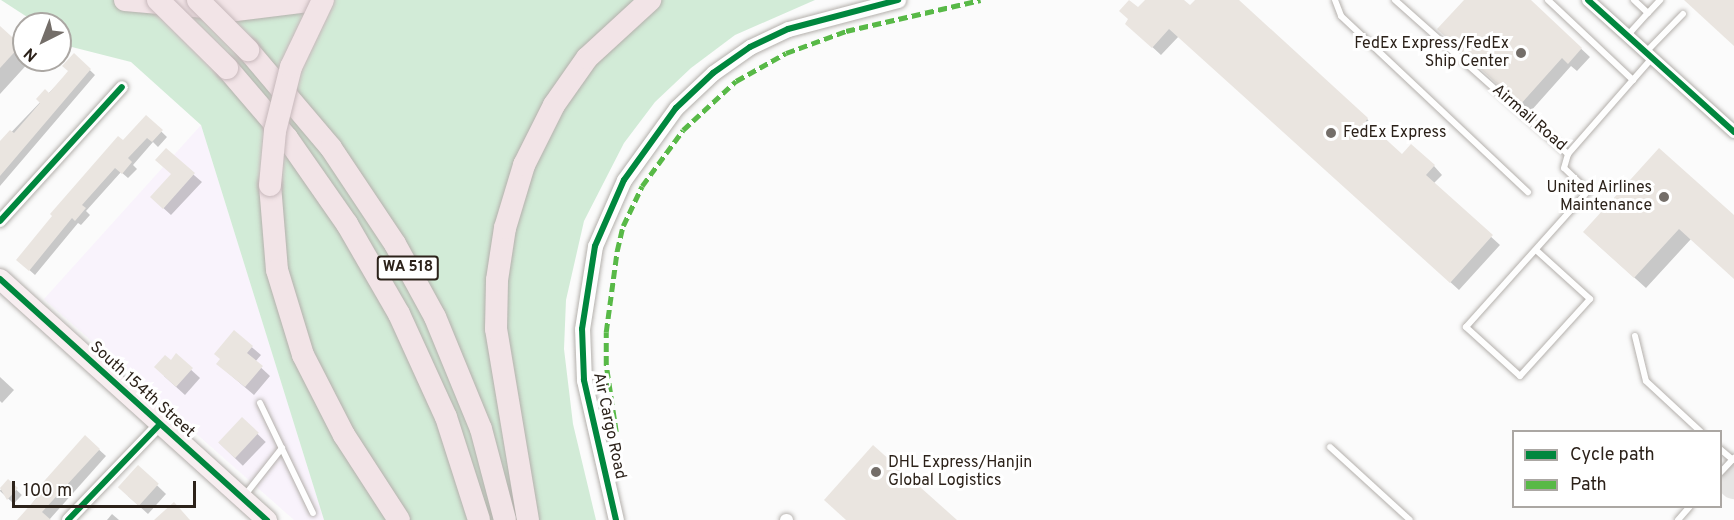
<!DOCTYPE html>
<style>
body{margin:0}
#map{position:relative;width:1734px;height:520px;overflow:hidden;background:#fbfbfb;font-family:Overpass,sans-serif}
div>[style]{position:absolute}
[style*='--x']{left:calc(var(--x)*1px);top:calc(var(--y)*1px);width:calc(var(--w)*1px);rotate:calc(var(--a)*1deg)}
.industrial>*{inset:0;background:#f9f3fc}
.green>*{inset:0;background:#d2ebd7}
.shadow>*{inset:0;background:#0003;transform-origin:0 0}
.taxiway>*{height:33px;margin:-16.5px;padding:0 16.5px;transform-origin:16.5px;border-radius:16.5px;background:#e6e5e4}
.building>*{inset:0;background:#eae5e0;transform-origin:0 0}
.roads{filter:drop-shadow(0 0 2px #b4b0ac) drop-shadow(0 0 2px #b4b0ac)}
.service>*{height:6px;margin:-3px;padding:0 3px;transform-origin:3px;border-radius:3px;background:#fefefe}
.minor>*{height:12px;margin:-6px;padding:0 6px;transform-origin:6px;border-radius:6px;background:#fefefe}
.tertiary>*{height:15px;margin:-7.5px;padding:0 7.5px;transform-origin:7.5px;border-radius:7.5px;background:#fefefe}
.primary>*{height:20px;margin:-10px;padding:0 10px;transform-origin:10px;border-radius:10px;background:#f7eef0}
.motorway>*{height:22px;margin:-11px;padding:0 11px;transform-origin:11px;border-radius:11px;background:#f2e4e7}
.bridges{filter:drop-shadow(0 0 2px #c6b7ba) drop-shadow(0 0 2px #c6b7ba)}
.motorway-bridge>*{height:22px;margin:-11px;padding:0 11px;transform-origin:11px;border-radius:11px;background:#f2e4e7}
.quiet>*{height:4.5px;margin-top:-2.25px;transform-origin:0;background:repeating-linear-gradient(90deg,#58b947 0 9px,transparent 0 13.5px)}
.cycleway>*{height:6px;margin:-3px;padding:0 3px;transform-origin:3px;border-radius:3px;background:#00873e}
.dots>*{width:16px;height:16px;translate:-50% -50%;box-sizing:border-box;border:3px solid #fff;border-radius:50%}
span{translate:-50% -50%;white-space:nowrap;text-align:center;line-height:1.15;-webkit-text-stroke:6px #fff;paint-order:stroke}
.shield-label span{padding:2px 4px;background:#fff;border:2px solid;border-radius:4px;-webkit-text-stroke-width:0}
.shield-label{font-size:15px;color:#2c221a;font-weight:700}
.poi-label{font-size:16px;color:#2c221a}
.right{translate:-100% -50%;text-align:right}
.left{translate:0 -50%;text-align:left}
.street-label{font-size:16px;color:#2c221a}
.legend{position:absolute;left:1512px;top:430px;width:210px;height:78px;box-sizing:border-box;background:#fff;border:2px solid #aba7a3;margin:0;padding:8px 10px;list-style:none;font-size:18px;color:#2c221a}
.legend li{display:flex;align-items:center;gap:12px;height:30px}
.legend b{width:30px;border:2px solid #aba7a3}
.north{position:absolute;left:12px;top:12px;width:60px;height:60px;box-sizing:border-box;background:#fff;border:2px solid #aba7a3;border-radius:50%;rotate:222deg;font-size:16px;font-weight:700;line-height:24px;text-align:center;color:#2c221a}
.north::after{content:'';display:block;margin:auto;width:21px;height:27px;background:#746e69;clip-path:polygon(50% 0,100% 100%,50% 72%,0 100%)}
.scale{position:absolute;left:12px;top:481px;width:184px;height:27px;box-sizing:border-box;border:3px solid #2c221a;border-top:0;padding-left:8px;font-size:18px;line-height:21px;white-space:nowrap;color:#2c221a;-webkit-text-stroke:4px #fff;paint-order:stroke}
</style>
<div id="map">
<div class="industrial">
<div style="clip-path:polygon(201px 125px,324px 520px,294px 520px,44px 299px)"></div>
</div>
<div class="green">
<div style="clip-path:polygon(1px 0,815px 0,735px 35px,691px 68px,655px 102px,624px 143px,584px 221px,566px 300px,564px 349px,573px 424px,596px 520px,324px 520px,201px 125px,131px 62px,64px 45px,60px 42px,60px 24px,38px 24px)"></div>
</div>
<div class="shadow">
<div style="clip-path:polygon(1147px 0,1182px 0,1190px 7px,1197px 0,1236px 0,1367px 119px,1376px 128px,1373px 130px,1402px 156px,1434px 166px,1442px 175px,1433px 184px,1500px 245px,1459px 290px,1179px 36px,1161px 55px,1136px 32px,1139px 9px)"></div>
<div style="clip-path:polygon(1466px 0,1529px 0,1590px 57px,1577px 71px,1571px 66px,1530px 112px,1448px 37px)"></div>
<div style="clip-path:polygon(0 29px,24px 51px,24px 60px,31px 60px,0 94px)"></div>
<div style="clip-path:polygon(74px 55px,95px 75px,0 186px,0 144px,70px 71px)"></div>
<div style="clip-path:polygon(146px 117px,167px 137px,158px 147px,153px 142px,133px 165px,137px 169px,128px 178px,121px 172px,86px 211px,90px 215px,81px 225px,78px 223px,35px 275px,18px 260px)"></div>
<div style="clip-path:polygon(166px 151px,202px 182px,171px 215px,160px 205px,172px 175px)"></div>
<div style="clip-path:polygon(1734px 217px,1734px 278px,1691px 239px,1646px 288px,1596px 243px)"></div>
<div style="clip-path:polygon(234px 332px,261px 355px,255px 362px,270px 376px,254px 395px,227px 372px)"></div>
<div style="clip-path:polygon(176px 356px,200px 378px,185px 395px,164px 376px)"></div>
<div style="clip-path:polygon(0 377px,14px 390px,2px 403px,0 401px)"></div>
<div style="left:242px;top:419px;width:33px;height:33px;rotate:44deg"></div>
<div style="clip-path:polygon(85px 437px,106px 456px,49px 520px,19px 520px)"></div>
<div style="clip-path:polygon(138px 467px,166px 494px,148px 514px,128px 496px)"></div>
<div style="left:8px;top:482px;width:19px;height:12px;rotate:43deg"></div>
<div style="clip-path:polygon(112px 514px,119px 520px,107px 520px)"></div>
</div>
<div class="taxiway">
<div style="--x:1730;--y:478;--w:6;--a:45"></div>
</div>
<div class="building">
<div style="clip-path:polygon(1129px 0,1138px 7px,1145px 0,1184px 0,1190px 5px,1195px 0,1239px 0,1368px 118px,1366px 121px,1402px 154px,1411px 144px,1435px 165px,1426px 175px,1493px 235px,1450px 283px,1169px 29px,1152px 48px,1125px 24px,1128px 19px,1119px 11px)"></div>
<div style="clip-path:polygon(1464px 0,1531px 0,1582px 48px,1568px 64px,1562px 58px,1520px 105px,1437px 29px)"></div>
<div style="clip-path:polygon(1684px 0,1734px 0,1734px 46px)"></div>
<div style="clip-path:polygon(0 26px,21px 45px,0 68px)"></div>
<div style="clip-path:polygon(74px 53px,91px 69px,0 176px,0 141px,10px 130px,14px 133px,40px 103px,36px 99px,45px 89px,49px 93px,63px 77px,68px 71px,62px 66px)"></div>
<div style="clip-path:polygon(146px 115px,163px 130px,152px 142px,147px 138px,128px 158px,132px 162px,122px 174px,115px 168px,82px 205px,86px 208px,75px 221px,72px 218px,29px 271px,16px 260px,52px 216px,50px 214px,118px 136px,123px 140px)"></div>
<div style="clip-path:polygon(166px 148px,195px 173px,163px 209px,150px 197px,171px 174px,155px 160px)"></div>
<div style="clip-path:polygon(1659px 148px,1734px 215px,1734px 279px,1679px 229px,1634px 278px,1583px 232px)"></div>
<div style="clip-path:polygon(234px 330px,253px 346px,247px 353px,263px 366px,245px 387px,216px 364px,220px 359px,214px 354px)"></div>
<div style="clip-path:polygon(176px 353px,193px 368px,176px 387px,154px 367px,165px 355px,171px 360px)"></div>
<div style="left:242px;top:417px;width:23px;height:35px;rotate:43deg"></div>
<div style="clip-path:polygon(85px 435px,100px 449px,42px 512px,51px 520px,17px 520px,42px 492px,38px 488px)"></div>
<div style="clip-path:polygon(873px 445px,957px 520px,846px 520px,824px 500px)"></div>
<div style="left:138px;top:465px;width:28px;height:30px;rotate:42deg"></div>
<div style="clip-path:polygon(8px 479px,18px 488px,7px 500px,0 488px)"></div>
<div style="clip-path:polygon(174px 502px,190px 520px,154px 520px)"></div>
</div>
<div class="roads">
<div class="service">
<div style="--x:1335;--y:0;--w:17;--a:69"></div>
<div style="--x:1341;--y:16;--w:257;--a:43.3"></div>
<div style="--x:1395;--y:0;--w:232;--a:41.7"></div>
<div style="--x:1568;--y:154;--w:128;--a:-48.8"></div>
<div style="--x:1548;--y:0;--w:117;--a:43.3"></div>
<div style="--x:1634;--y:0;--w:19;--a:43"></div>
<div style="--x:1648;--y:13;--w:18;--a:-47"></div>
<div style="--x:1627;--y:36;--w:31;--a:-48"></div>
<div style="--x:1646;--y:52;--w:53;--a:-45.8"></div>
<div style="--x:1536;--y:250;--w:73;--a:42.2"></div>
<div style="--x:1590;--y:299;--w:104;--a:132.3"></div>
<div style="--x:1520;--y:376;--w:73;--a:-137.8"></div>
<div style="--x:1466;--y:327;--w:183;--a:-48.1"></div>
<div style="--x:1588;--y:191;--w:33;--a:-136"></div>
<div style="--x:1564;--y:168;--w:15;--a:-74"></div>
<div style="--x:1635;--y:336;--w:46;--a:76.3"></div>
<div style="--x:1646;--y:381;--w:75;--a:42.8"></div>
<div style="--x:260;--y:403;--w:122;--a:64.3"></div>
<div style="--x:1330;--y:447;--w:108;--a:42.4"></div>
<div style="--x:1720;--y:449;--w:17;--a:40"></div>
<div style="--x:1720;--y:473;--w:21;--a:-47"></div>
<div style="--x:245;--y:495;--w:60;--a:-51.8"></div>
<div style="--x:1678;--y:520;--w:18;--a:-49"></div>
</div>
<div class="minor">
<div style="--x:1588;--y:0;--w:197;--a:42.1"></div>
<div style="--x:0;--y:221;--w:181;--a:-47.7"></div>
<div style="--x:68;--y:520;--w:132;--a:-46.2"></div>
<div style="--x:786;--y:520;--w:1;--a:0"></div>
</div>
<div class="tertiary">
<div style="--x:616;--y:520;--w:144;--a:-102.9"></div>
<div style="--x:584;--y:380;--w:51;--a:-92.2"></div>
<div style="--x:582;--y:329;--w:84;--a:-81.1"></div>
<div style="--x:595;--y:246;--w:72;--a:-66.3"></div>
<div style="--x:624;--y:180;--w:89;--a:-54.2"></div>
<div style="--x:676;--y:108;--w:51;--a:-43.4"></div>
<div style="--x:713;--y:73;--w:45;--a:-35.1"></div>
<div style="--x:750;--y:47;--w:42;--a:-25.3"></div>
<div style="--x:788;--y:29;--w:114;--a:-14.8"></div>
</div>
<div class="primary">
<div style="--x:0;--y:279;--w:360;--a:42.1"></div>
</div>
<div class="motorway">
<div style="--x:125;--y:0;--w:111;--a:5.1"></div>
<div style="--x:236;--y:10;--w:81;--a:-7.1"></div>
<div style="--x:248;--y:50;--w:128;--a:49.7"></div>
<div style="--x:331;--y:148;--w:115;--a:56.3"></div>
<div style="--x:395;--y:244;--w:83;--a:61.3"></div>
<div style="--x:435;--y:317;--w:121;--a:67.7"></div>
<div style="--x:481;--y:429;--w:94;--a:75.2"></div>
<div style="--x:227;--y:68;--w:92;--a:49.4"></div>
<div style="--x:287;--y:138;--w:105;--a:55.1"></div>
<div style="--x:347;--y:224;--w:104;--a:60"></div>
<div style="--x:399;--y:314;--w:113;--a:65.5"></div>
<div style="--x:446;--y:417;--w:108;--a:72.2"></div>
<div style="--x:270;--y:185;--w:85;--a:85.3"></div>
<div style="--x:277;--y:270;--w:89;--a:73"></div>
<div style="--x:303;--y:355;--w:90;--a:62.9"></div>
<div style="--x:344;--y:435;--w:101;--a:57.1"></div>
<div style="--x:528;--y:520;--w:194;--a:-99.5"></div>
<div style="--x:496;--y:329;--w:49;--a:-88.8"></div>
<div style="--x:497;--y:280;--w:53;--a:-81.3"></div>
<div style="--x:505;--y:228;--w:66;--a:-73.2"></div>
<div style="--x:524;--y:165;--w:67;--a:-63.4"></div>
<div style="--x:554;--y:105;--w:57;--a:-54.9"></div>
<div style="--x:587;--y:58;--w:86;--a:-42.6"></div>
</div>
</div>
<div class="bridges">
<div class="motorway-bridge">
<div style="--x:158;--y:0;--w:97;--a:44.6"></div>
<div style="--x:198;--y:0;--w:71;--a:45"></div>
<div style="--x:270;--y:185;--w:54;--a:-84.7"></div>
<div style="--x:275;--y:131;--w:66;--a:-76"></div>
<div style="--x:291;--y:67;--w:74;--a:-64.5"></div>
</div>
</div>
<div class="quiet">
<div style="--x:616;--y:432;--w:68;--a:-98.5"></div>
<div style="--x:606;--y:365;--w:33;--a:-90"></div>
<div style="--x:606;--y:332;--w:82;--a:-82.3"></div>
<div style="--x:617;--y:251;--w:26;--a:-77"></div>
<div style="--x:623;--y:226;--w:44;--a:-64.6"></div>
<div style="--x:642;--y:186;--w:69;--a:-53.8"></div>
<div style="--x:683;--y:130;--w:72;--a:-42.8"></div>
<div style="--x:736;--y:81;--w:57;--a:-29.2"></div>
<div style="--x:786;--y:53;--w:64;--a:-20.1"></div>
<div style="--x:846;--y:31;--w:138;--a:-13"></div>
</div>
<div class="cycleway">
<div style="--x:1588;--y:0;--w:197;--a:42.1"></div>
<div style="--x:0;--y:221;--w:181;--a:-47.7"></div>
<div style="--x:0;--y:279;--w:360;--a:42.1"></div>
<div style="--x:68;--y:520;--w:132;--a:-46.2"></div>
<div style="--x:616;--y:520;--w:144;--a:-102.9"></div>
<div style="--x:584;--y:380;--w:51;--a:-92.2"></div>
<div style="--x:582;--y:329;--w:84;--a:-81.1"></div>
<div style="--x:595;--y:246;--w:72;--a:-66.3"></div>
<div style="--x:624;--y:180;--w:89;--a:-54.2"></div>
<div style="--x:676;--y:108;--w:51;--a:-43.4"></div>
<div style="--x:713;--y:73;--w:45;--a:-35.1"></div>
<div style="--x:750;--y:47;--w:42;--a:-25.3"></div>
<div style="--x:788;--y:29;--w:114;--a:-14.8"></div>
</div>
<div class="dots">
<div style="left:1521px;top:53px;background:#746e69"></div>
<div style="left:1331px;top:133px;background:#746e69"></div>
<div style="left:1664px;top:197px;background:#746e69"></div>
<div style="left:876px;top:472px;background:#746e69"></div>
</div>
<div class="shield-label">
<span style="left:408px;top:268px">WA 518</span>
</div>
<div class="poi-label">
<span class="right" style="left:1509px;top:53px">FedEx Express/FedEx<br>Ship Center</span>
<span class="left" style="left:1343px;top:133px">FedEx Express</span>
<span class="right" style="left:1652px;top:197px">United Airlines<br>Maintenance</span>
<span class="left" style="left:888px;top:472px">DHL Express/Hanjin<br>Global Logistics</span>
</div>
<div class="street-label">
<span style="left:1529px;top:118px;rotate:41deg">Airmail Road</span>
<span style="left:142px;top:390px;rotate:42deg">South 154th Street</span>
<span style="left:609px;top:426px;rotate:78deg">Air Cargo Road</span>
</div>
<ul class="legend">
<li><b style="height:8px;background:#00873e"></b>Cycle path</li>
<li><b style="height:8px;background:#58b947"></b>Path</li>
</ul>
<div class="north">N</div>
<div class="scale">100 m</div>
</div>
